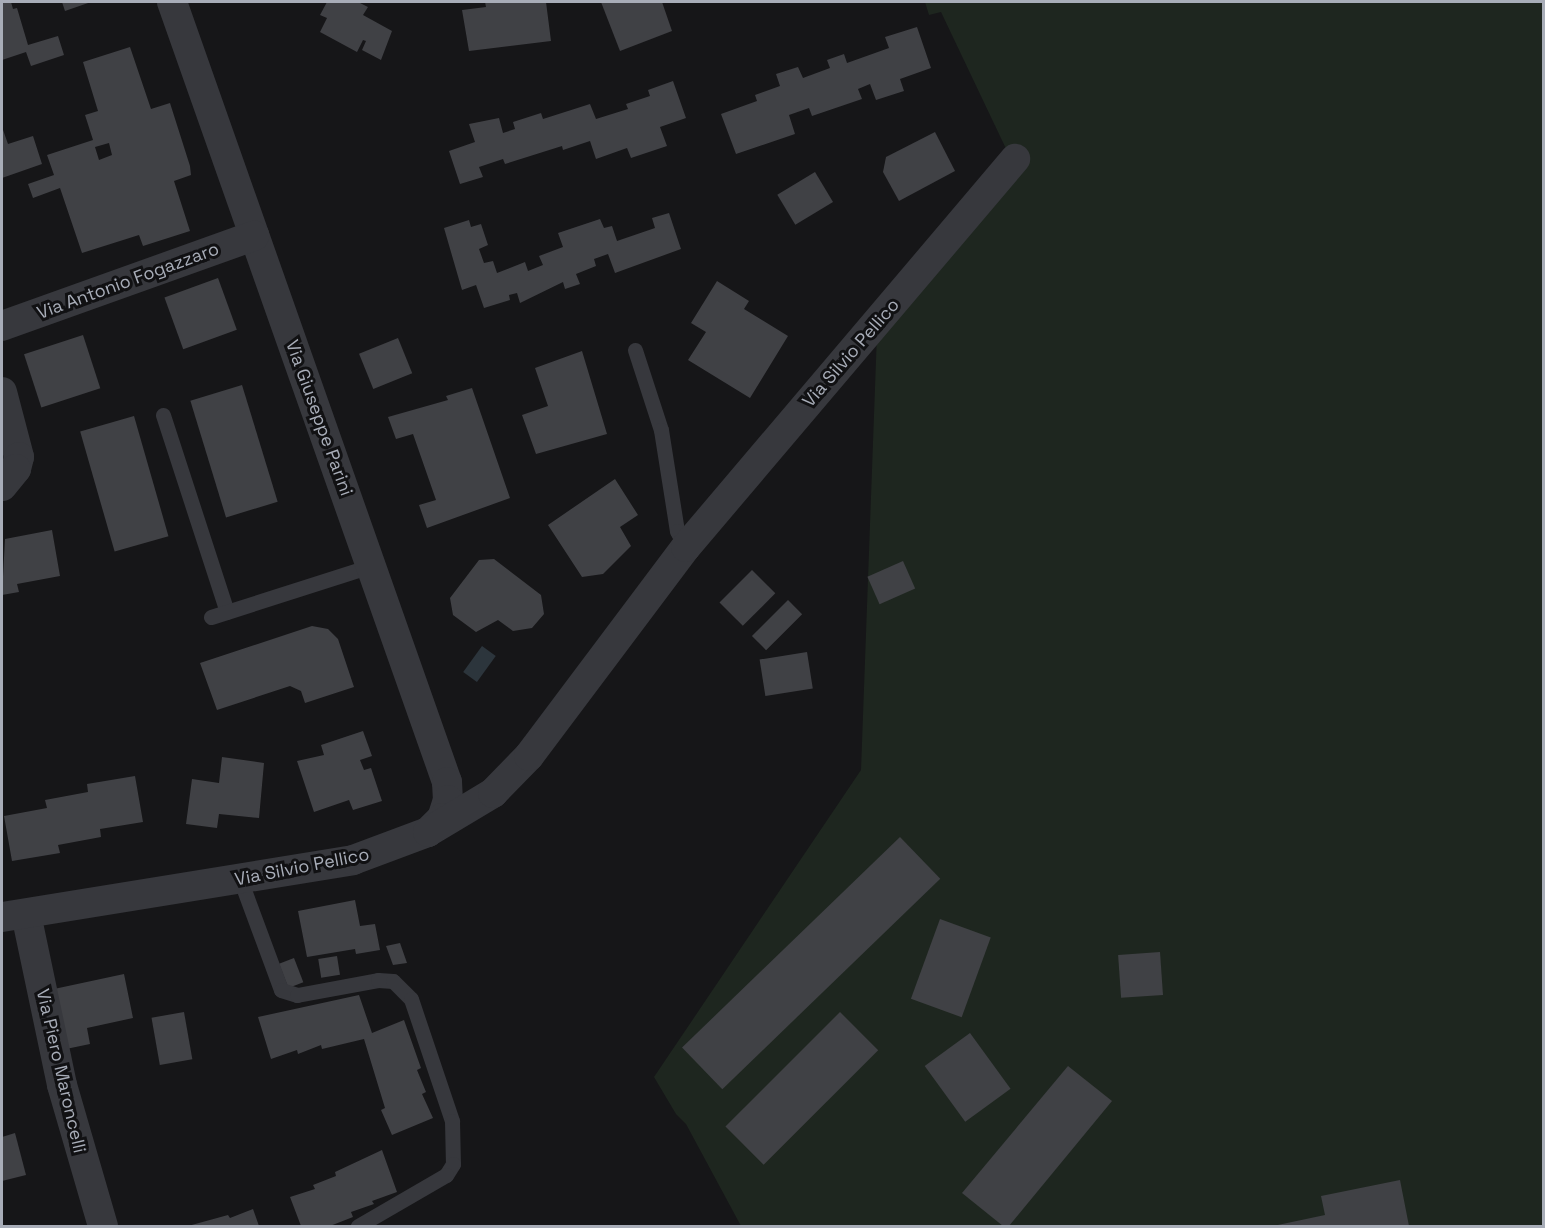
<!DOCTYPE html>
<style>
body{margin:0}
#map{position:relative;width:1545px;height:1228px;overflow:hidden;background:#161618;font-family:"Space Grotesk",sans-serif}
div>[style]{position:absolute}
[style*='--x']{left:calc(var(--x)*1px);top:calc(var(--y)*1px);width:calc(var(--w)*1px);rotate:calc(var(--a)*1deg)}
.green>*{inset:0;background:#1e261f}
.water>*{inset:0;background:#2c353c;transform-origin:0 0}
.building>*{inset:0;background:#404145;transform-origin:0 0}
.lane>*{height:15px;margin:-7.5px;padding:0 7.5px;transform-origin:7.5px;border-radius:7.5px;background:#37383d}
.street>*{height:30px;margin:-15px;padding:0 15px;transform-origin:15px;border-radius:15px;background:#37383d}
span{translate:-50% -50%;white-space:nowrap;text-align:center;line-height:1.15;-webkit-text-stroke:6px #111113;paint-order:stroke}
.street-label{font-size:18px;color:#a8adb8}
.frame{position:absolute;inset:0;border:3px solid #a8adb8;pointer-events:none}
</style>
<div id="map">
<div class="green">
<div style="clip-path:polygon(925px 2px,1543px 2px,1543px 1226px,741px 1226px,686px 1124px,676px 1114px,654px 1077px,861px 770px,877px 333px,1009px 155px,941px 12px,929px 15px)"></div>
</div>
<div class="water">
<div style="left:482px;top:646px;width:17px;height:32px;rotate:36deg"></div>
</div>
<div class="building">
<div style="clip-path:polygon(2px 2px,11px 2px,13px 9px,17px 8px,28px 45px,58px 36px,64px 55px,31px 66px,26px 52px,2px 60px)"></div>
<div style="clip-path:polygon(62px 2px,91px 2px,65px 11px)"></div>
<div style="clip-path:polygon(327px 2px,358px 2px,368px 7px,363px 15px,392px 31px,381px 60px,362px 50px,366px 41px,363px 40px,357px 52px,320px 32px,327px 18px,320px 15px)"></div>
<div style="clip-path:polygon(485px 2px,546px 2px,551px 41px,469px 51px,462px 10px,486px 7px)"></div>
<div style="clip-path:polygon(601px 2px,662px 2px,672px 31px,620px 51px)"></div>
<div style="clip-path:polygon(917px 27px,931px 68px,900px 79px,904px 91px,876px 100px,870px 84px,858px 89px,862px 99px,812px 116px,809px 108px,789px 115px,795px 134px,736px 154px,721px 114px,757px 101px,755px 95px,780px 86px,776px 74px,798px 67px,803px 78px,830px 68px,827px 60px,844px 54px,847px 63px,889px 48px,885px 37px)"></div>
<div style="clip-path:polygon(evenodd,130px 47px,151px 109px,170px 103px,190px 166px,191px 175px,174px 181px,190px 231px,143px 246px,139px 235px,82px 253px,60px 188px,33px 198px,28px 184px,54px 175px,47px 155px,93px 140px,85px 115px,98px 111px,83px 62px,130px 47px,109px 143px,112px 155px,99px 160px,95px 147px,109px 143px)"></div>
<div style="clip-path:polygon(673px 81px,686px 118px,660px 127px,667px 146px,631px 158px,627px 148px,596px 159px,590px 141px,563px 150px,562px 146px,505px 164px,503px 159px,479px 167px,483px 177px,460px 184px,449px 151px,475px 142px,469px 124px,499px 118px,503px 133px,515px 129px,513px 122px,541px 113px,543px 119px,590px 104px,596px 119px,628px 109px,626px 104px,650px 96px,648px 90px)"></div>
<div style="clip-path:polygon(2px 127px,8px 144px,33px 136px,42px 164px,2px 178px)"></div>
<div style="clip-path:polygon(935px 132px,955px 171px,899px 201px,883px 172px,886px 157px)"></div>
<div style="left:815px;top:172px;width:35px;height:44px;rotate:59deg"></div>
<div style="clip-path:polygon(669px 213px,681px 249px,615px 273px,608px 254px,594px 259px,596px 266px,576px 274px,580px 284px,565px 289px,563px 282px,520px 303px,517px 293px,509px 295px,510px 300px,484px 308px,476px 285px,462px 290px,444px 228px,469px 220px,471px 227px,481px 224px,488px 245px,479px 249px,484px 263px,493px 261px,497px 273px,525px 262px,528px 271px,543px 265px,539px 256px,563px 247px,558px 233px,600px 219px,604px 228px,612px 226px,617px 241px,655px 228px,652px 218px)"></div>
<div style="left:218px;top:278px;width:55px;height:57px;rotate:70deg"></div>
<div style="clip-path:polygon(717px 281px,749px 301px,744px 309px,788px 336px,750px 398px,688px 360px,706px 332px,691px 323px)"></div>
<div style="left:83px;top:335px;width:56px;height:62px;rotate:72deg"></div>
<div style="left:398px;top:338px;width:38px;height:42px;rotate:68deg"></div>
<div style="clip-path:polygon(582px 351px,607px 434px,536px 454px,522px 415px,548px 406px,535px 368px)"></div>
<div style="left:242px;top:385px;width:122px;height:54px;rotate:73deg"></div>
<div style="clip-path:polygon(472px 388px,510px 498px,427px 528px,419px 505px,436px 500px,413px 434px,396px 439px,388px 417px,448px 400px,446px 396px)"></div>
<div style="left:134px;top:416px;width:125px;height:56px;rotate:74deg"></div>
<div style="clip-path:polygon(615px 479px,638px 515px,620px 527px,631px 546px,603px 574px,582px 577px,548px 525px)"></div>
<div style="clip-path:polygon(52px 530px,60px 576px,17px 584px,19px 592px,2px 595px,5px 539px)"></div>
<div style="clip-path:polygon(494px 559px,541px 595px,544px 614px,532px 628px,513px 631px,498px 620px,476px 632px,453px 615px,450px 598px,479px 560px)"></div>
<div style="left:903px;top:561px;width:30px;height:39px;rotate:66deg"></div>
<div style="left:752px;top:570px;width:33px;height:46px;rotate:45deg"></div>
<div style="left:788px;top:600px;width:20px;height:51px;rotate:45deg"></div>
<div style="clip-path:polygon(312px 626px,328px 629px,338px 639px,354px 687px,305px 703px,301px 691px,290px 686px,217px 710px,200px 663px)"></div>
<div style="left:807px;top:652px;width:37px;height:48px;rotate:81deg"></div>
<div style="clip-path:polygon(363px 731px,372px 756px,360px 760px,364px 770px,371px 768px,382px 801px,353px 810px,349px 800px,314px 812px,297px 761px,324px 755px,321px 745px)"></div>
<div style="clip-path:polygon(222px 757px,264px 763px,259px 818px,219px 814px,217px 828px,186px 824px,192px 779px,219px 783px)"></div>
<div style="clip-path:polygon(135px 776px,143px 822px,100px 829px,101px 837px,58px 845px,60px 853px,12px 861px,4px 816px,47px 808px,45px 800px,88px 792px,87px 784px)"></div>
<div style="left:900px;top:837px;width:58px;height:303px;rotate:46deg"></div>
<div style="clip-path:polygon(355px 900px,360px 926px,375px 924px,380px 950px,356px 954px,355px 949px,307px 957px,298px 911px)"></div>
<div style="left:940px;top:919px;width:54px;height:85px;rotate:20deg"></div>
<div style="clip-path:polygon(400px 943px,407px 963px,393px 965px,386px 946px)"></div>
<div style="left:1160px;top:952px;width:43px;height:42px;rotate:86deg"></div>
<div style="left:337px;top:956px;width:19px;height:19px;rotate:81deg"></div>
<div style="left:294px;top:958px;width:26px;height:16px;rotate:69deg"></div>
<div style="clip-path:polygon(124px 974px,133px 1018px,87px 1028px,90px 1044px,66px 1049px,54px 989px)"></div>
<div style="clip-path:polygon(359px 995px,372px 1033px,404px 1020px,421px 1068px,417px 1070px,426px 1092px,422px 1094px,433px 1118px,392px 1135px,381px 1110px,385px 1108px,364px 1039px,322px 1049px,321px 1045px,298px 1054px,297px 1050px,271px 1059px,258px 1017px)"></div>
<div style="left:184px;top:1012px;width:48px;height:33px;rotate:80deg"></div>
<div style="left:840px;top:1012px;width:54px;height:162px;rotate:45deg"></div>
<div style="left:970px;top:1033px;width:69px;height:56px;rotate:54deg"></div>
<div style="clip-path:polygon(1068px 1066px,1112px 1101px,1009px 1226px,1003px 1226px,962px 1193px)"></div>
<div style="clip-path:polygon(15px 1133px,26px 1175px,2px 1181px,2px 1137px)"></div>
<div style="clip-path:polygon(382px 1150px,397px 1192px,372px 1201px,374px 1204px,351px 1212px,353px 1217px,330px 1226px,301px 1226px,290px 1197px,315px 1189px,313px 1185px,336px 1176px,335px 1172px)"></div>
<div style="clip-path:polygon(1400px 1180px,1409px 1226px,1273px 1226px,1325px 1215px,1321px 1196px)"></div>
<div style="clip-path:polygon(253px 1209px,259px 1226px,188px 1226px,228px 1215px,230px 1218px)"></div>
</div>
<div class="lane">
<div style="--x:635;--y:350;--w:84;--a:72"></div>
<div style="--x:661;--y:430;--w:102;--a:81"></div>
<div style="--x:677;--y:531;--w:18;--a:61"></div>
<div style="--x:163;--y:415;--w:207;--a:72"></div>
<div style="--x:211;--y:617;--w:168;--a:-17.7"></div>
<div style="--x:240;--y:879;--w:118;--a:69.7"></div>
<div style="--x:281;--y:990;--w:17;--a:17"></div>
<div style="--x:297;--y:995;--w:82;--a:-10.5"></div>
<div style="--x:378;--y:980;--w:15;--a:4"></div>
<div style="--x:393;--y:981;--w:25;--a:45"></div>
<div style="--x:411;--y:999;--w:129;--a:71.4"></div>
<div style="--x:452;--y:1121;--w:43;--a:88.7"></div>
<div style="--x:453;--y:1164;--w:13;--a:122"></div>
<div style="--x:446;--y:1175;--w:102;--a:149.9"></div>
</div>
<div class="street">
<div style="--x:172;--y:2;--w:827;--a:70.58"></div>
<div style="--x:447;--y:782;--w:18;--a:87"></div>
<div style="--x:448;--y:800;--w:19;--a:108"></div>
<div style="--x:442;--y:818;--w:20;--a:135"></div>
<div style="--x:2;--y:326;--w:268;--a:-19.7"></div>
<div style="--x:2;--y:392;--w:67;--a:75.3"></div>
<div style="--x:19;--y:457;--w:12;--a:104"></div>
<div style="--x:16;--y:469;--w:22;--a:129"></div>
<div style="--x:26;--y:914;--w:175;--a:78.1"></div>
<div style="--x:62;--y:1085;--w:147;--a:73.8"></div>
<div style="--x:2;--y:917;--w:356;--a:-9.2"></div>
<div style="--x:353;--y:860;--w:80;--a:-20.5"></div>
<div style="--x:428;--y:832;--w:76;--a:-31"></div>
<div style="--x:493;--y:793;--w:52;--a:-45.8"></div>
<div style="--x:529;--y:756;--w:261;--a:-53.1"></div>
<div style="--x:686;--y:547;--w:509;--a:-49.7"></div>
</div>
<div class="street-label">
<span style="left:128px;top:281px;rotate:-20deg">Via Antonio Fogazzaro</span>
<span style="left:851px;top:353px;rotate:-49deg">Via Silvio Pellico</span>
<span style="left:319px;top:418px;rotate:70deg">Via Giuseppe Parini</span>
<span style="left:302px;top:867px;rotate:-11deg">Via Silvio Pellico</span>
<span style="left:61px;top:1071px;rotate:77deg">Via Piero Maroncelli</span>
</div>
<div class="frame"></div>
</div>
